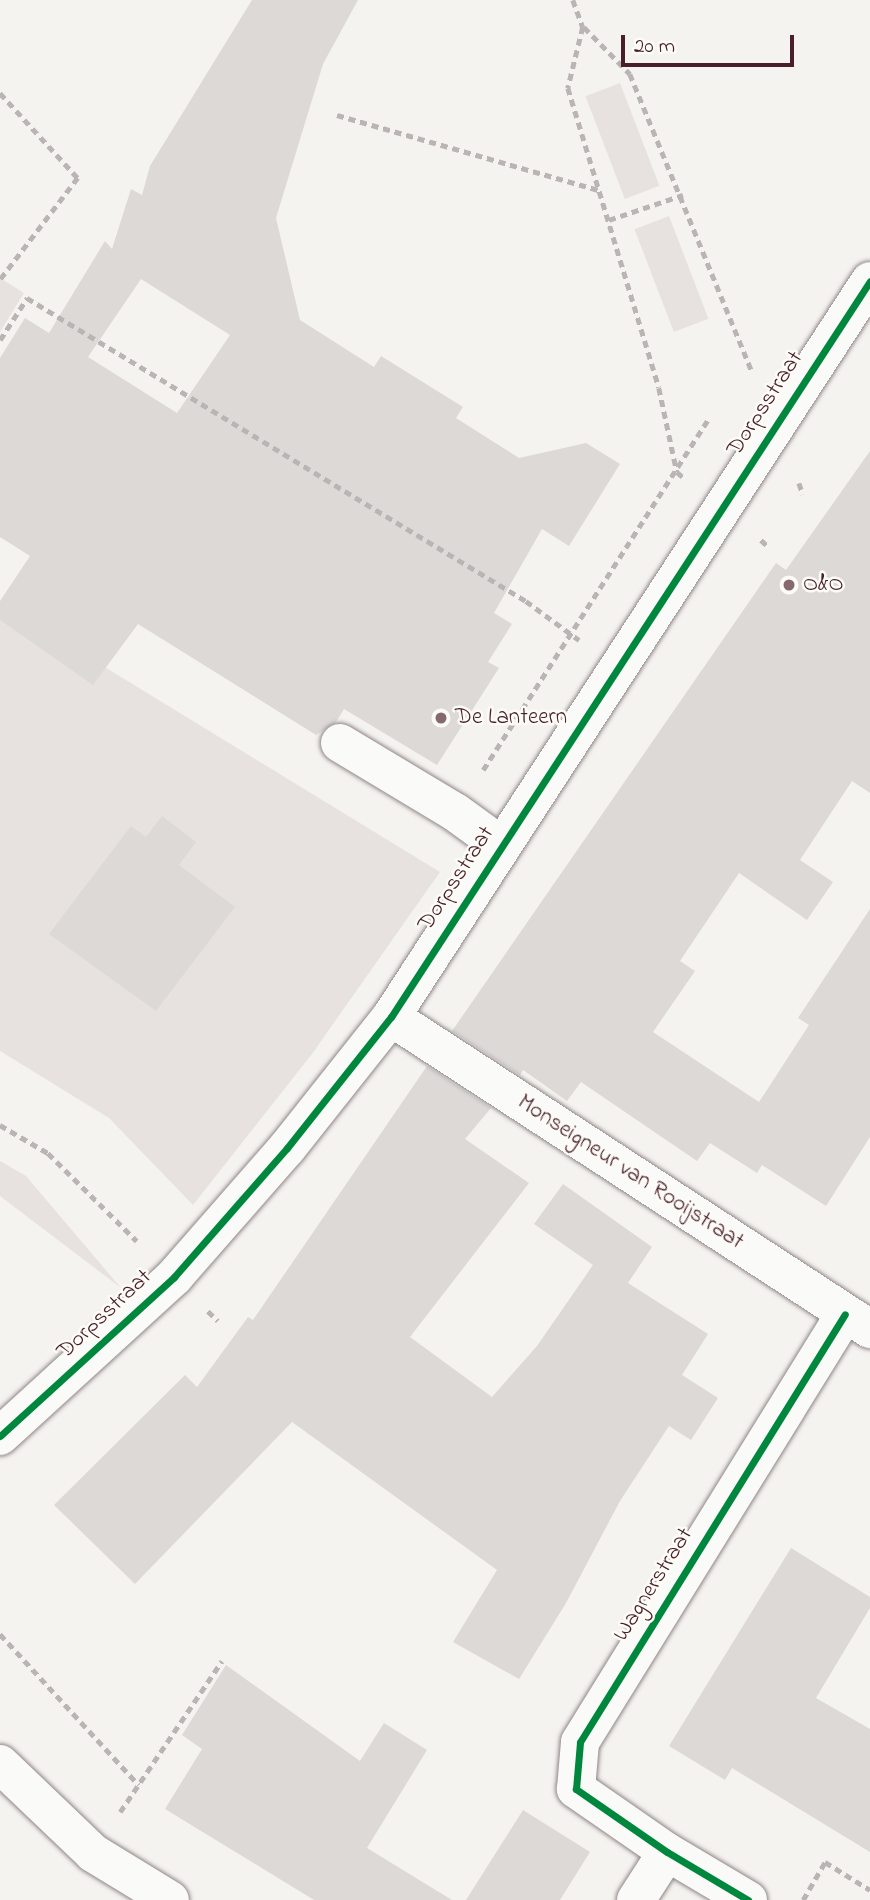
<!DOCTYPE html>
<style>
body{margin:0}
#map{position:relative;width:870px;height:1900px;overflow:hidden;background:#f5f3f0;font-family:"Indie Flower",sans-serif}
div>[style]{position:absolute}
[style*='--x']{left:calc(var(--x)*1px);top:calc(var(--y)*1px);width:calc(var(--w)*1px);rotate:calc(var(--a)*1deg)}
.green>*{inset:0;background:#e7e2e0;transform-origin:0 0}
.building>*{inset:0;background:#dcd9d7}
.path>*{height:4.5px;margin-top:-2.25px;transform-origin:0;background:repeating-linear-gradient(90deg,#bab5b4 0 7px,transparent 0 12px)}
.roads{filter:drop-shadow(0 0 2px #8f8687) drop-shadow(0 0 2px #8f8687)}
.minor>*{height:38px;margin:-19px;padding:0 19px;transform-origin:19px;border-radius:19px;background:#fafaf8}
.cycleway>*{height:7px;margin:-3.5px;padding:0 3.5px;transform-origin:3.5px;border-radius:3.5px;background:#00873e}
.dots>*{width:19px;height:19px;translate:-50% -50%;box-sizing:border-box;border:4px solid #fdfcf7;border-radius:50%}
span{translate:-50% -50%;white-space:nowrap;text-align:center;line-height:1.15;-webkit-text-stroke:5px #fdfcf7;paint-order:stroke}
.street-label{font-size:23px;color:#4a1f2b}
.poi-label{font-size:23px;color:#4a1f2b}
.left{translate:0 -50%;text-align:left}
.scale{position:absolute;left:621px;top:35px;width:173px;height:32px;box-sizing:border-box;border:4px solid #4a1f2b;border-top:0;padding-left:9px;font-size:21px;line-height:24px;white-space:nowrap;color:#4a1f2b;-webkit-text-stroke:5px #fdfcf7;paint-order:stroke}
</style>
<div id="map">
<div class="green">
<div style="left:620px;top:83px;width:110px;height:37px;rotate:69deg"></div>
<div style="left:669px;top:216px;width:110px;height:37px;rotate:69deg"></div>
<div style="clip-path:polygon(0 278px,24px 293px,0 332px)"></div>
<div style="clip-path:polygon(0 603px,440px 872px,312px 1054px,193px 1205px,109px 1118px,0 1051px)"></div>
<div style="clip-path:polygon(0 1161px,26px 1176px,121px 1288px,0 1196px)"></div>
</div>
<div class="building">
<div style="clip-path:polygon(evenodd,252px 0,358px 0,323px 64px,276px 218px,300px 320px,374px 367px,381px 356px,463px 407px,456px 418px,519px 458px,586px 443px,620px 464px,569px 546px,542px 529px,494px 613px,512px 624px,488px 662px,499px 668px,437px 765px,344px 709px,336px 722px,316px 735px,138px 624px,93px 685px,0 620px,0 601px,30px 556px,0 537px,0 358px,25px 318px,49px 333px,105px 241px,112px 249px,131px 189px,142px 195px,150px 166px,252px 0,141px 279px,230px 335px,177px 413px,88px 357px,141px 279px)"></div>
<div style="clip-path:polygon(870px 451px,870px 793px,852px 781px,800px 860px,833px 882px,807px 920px,739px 873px,680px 961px,695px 971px,653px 1032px,759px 1102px,809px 1025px,798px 1018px,870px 909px,870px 1137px,826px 1206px,762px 1165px,757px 1173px,710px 1143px,697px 1161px,581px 1082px,567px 1101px,523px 1070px,520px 1075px,452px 1031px,776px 563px,786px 570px)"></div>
<div style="clip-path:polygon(162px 816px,196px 842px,179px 865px,235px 907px,156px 1011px,49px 934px,131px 826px,146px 837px)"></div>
<div style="clip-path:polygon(427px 1066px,491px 1108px,465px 1139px,529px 1183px,410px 1337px,492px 1397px,537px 1346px,593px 1265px,534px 1224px,563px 1184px,652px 1247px,628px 1283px,708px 1334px,682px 1375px,718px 1398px,691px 1440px,669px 1426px,620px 1501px,566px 1603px,519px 1679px,453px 1642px,497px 1570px,292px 1422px,135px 1584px,54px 1505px,185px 1375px,197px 1387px,248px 1317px,253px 1320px)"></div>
<div style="clip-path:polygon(791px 1548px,870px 1597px,870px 1608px,816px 1698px,870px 1729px,870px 1852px,732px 1768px,725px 1780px,669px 1746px)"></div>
<div style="clip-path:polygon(226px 1665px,360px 1761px,384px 1723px,427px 1750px,367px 1848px,452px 1900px,314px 1900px,165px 1809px,202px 1749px,182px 1735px)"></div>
<div style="clip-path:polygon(523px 1810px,590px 1852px,560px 1900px,466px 1900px)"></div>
</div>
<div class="path">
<div style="--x:573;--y:0;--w:29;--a:70"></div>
<div style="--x:583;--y:27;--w:63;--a:103.8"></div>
<div style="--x:568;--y:88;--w:313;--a:73.1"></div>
<div style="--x:659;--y:388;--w:86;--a:77.9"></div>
<div style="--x:677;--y:472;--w:8;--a:40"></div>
<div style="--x:584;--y:27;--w:66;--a:45.6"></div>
<div style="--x:630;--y:74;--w:321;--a:67.7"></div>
<div style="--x:0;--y:93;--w:115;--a:47.5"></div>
<div style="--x:78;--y:178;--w:128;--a:127.4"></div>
<div style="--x:337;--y:115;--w:273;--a:16"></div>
<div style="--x:609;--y:220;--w:78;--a:-18.7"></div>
<div style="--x:0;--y:340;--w:50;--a:-57.3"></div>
<div style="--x:27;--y:298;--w:584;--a:31.27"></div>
<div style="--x:526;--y:601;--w:66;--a:36.3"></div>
<div style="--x:799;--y:483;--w:12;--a:70"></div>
<div style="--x:761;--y:540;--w:12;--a:42"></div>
<div style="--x:483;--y:770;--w:416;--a:-57.3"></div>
<div style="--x:0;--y:1125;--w:56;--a:30.3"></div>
<div style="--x:48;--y:1153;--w:125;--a:44.7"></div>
<div style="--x:208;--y:1311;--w:14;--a:45"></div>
<div style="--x:0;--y:1634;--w:205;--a:47.4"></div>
<div style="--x:120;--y:1812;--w:182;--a:-56"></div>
<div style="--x:803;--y:1900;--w:44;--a:-59.9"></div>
<div style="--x:825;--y:1862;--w:53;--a:31.9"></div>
</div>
<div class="roads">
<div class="minor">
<div style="--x:340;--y:743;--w:134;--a:31"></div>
<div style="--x:455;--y:812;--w:58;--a:35.9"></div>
<div style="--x:391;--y:1017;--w:572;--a:33.08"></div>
<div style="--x:0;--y:1436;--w:236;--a:-42.4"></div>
<div style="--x:174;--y:1277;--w:171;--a:-48.8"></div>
<div style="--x:287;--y:1148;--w:167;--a:-51.6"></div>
<div style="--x:391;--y:1017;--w:878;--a:-56.94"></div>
<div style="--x:0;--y:1764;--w:129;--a:43.7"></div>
<div style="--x:93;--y:1853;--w:90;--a:31.4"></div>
<div style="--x:636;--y:1900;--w:57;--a:-57.1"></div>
<div style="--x:748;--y:1900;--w:94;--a:-149.3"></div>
<div style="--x:667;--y:1852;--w:111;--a:-145.3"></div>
<div style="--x:576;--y:1789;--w:47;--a:-85.1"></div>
<div style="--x:580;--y:1742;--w:503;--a:-58.24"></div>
</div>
</div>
<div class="cycleway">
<div style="--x:0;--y:1436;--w:236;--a:-42.4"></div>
<div style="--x:174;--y:1277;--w:171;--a:-48.8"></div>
<div style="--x:287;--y:1148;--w:167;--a:-51.6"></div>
<div style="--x:391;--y:1017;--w:878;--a:-56.94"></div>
<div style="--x:748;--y:1900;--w:94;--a:-149.3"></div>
<div style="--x:667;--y:1852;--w:111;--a:-145.3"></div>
<div style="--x:576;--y:1789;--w:47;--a:-85.1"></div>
<div style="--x:580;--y:1742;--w:503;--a:-58.24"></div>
</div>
<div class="dots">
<div style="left:789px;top:585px;background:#866970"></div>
<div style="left:441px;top:718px;background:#866970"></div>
</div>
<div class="street-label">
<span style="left:766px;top:404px;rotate:-57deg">Dorpsstraat</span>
<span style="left:457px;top:879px;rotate:-57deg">Dorpsstraat</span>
<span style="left:630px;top:1173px;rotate:33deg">Monseigneur van Rooijstraat</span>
<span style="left:105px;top:1315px;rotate:-43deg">Dorpsstraat</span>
<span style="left:654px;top:1585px;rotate:-58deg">Wagnerstraat</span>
</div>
<div class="poi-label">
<span class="left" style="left:803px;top:585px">O&amp;O</span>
<span class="left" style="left:455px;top:718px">De Lanteern</span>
</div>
<div class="scale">20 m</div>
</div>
